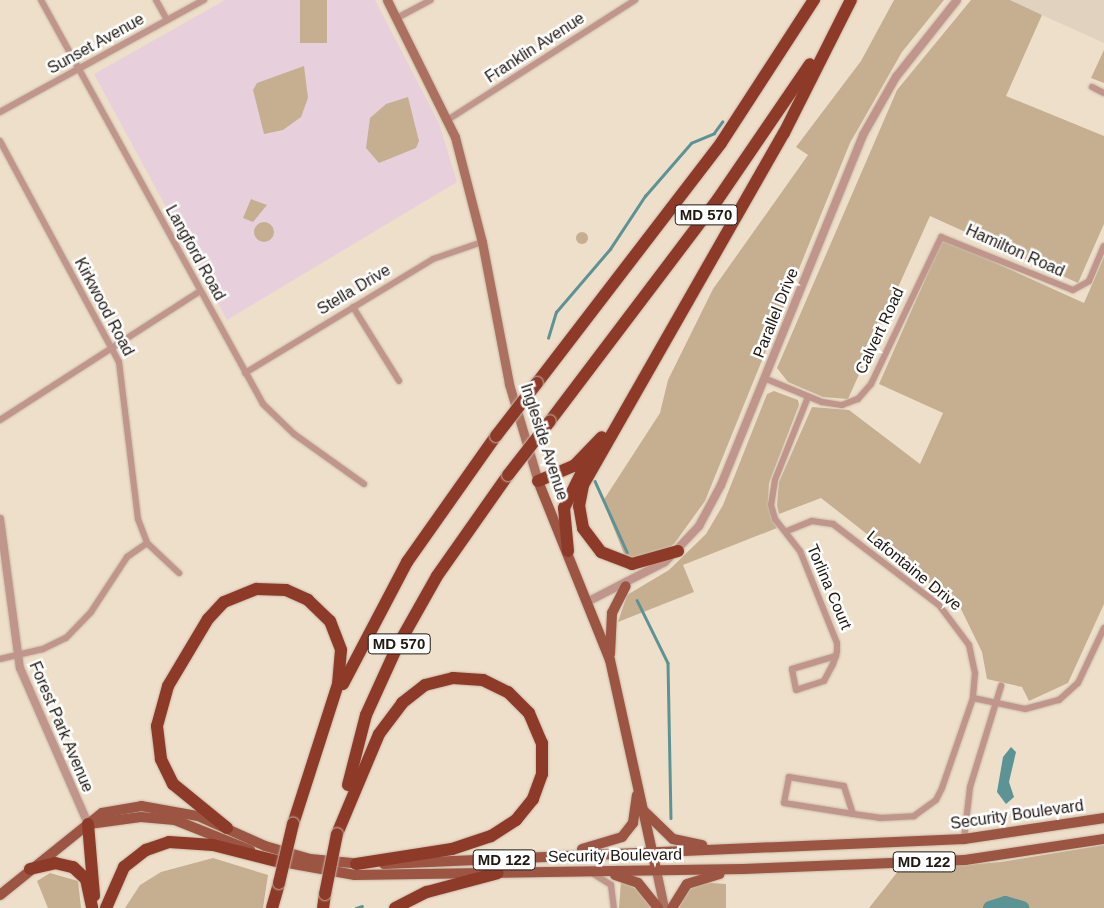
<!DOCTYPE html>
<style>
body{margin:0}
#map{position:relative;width:1104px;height:908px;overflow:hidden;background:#eedfca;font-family:Arial,sans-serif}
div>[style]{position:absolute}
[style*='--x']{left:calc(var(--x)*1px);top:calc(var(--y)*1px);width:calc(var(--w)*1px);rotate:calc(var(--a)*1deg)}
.commercial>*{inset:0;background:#e1d1bf}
.education>*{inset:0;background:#e7d0dc}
.green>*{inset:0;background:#c5af90;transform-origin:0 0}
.round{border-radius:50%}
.water>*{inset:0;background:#5c9395}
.stream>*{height:2.5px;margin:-1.25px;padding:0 1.25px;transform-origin:1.25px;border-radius:1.25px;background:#5c9395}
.river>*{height:14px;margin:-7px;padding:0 7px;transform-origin:7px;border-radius:7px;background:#5c9395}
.roads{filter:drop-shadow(0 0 1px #c9bba9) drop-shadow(0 0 1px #c9bba9)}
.minor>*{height:6px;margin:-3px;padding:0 3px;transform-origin:3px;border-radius:3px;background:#c0958b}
.tertiary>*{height:8px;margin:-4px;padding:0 4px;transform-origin:4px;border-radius:4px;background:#c0958b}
.secondary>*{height:9px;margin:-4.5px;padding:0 4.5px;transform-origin:4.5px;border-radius:4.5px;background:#ac7061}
.primary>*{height:10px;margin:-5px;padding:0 5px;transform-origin:5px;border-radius:5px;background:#9c5443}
.motorway>*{height:12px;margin:-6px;padding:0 6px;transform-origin:6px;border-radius:6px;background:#8e3a28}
.bridges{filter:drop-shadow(0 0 1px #c9bba9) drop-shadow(0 0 1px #c9bba9)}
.motorway-bridge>*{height:12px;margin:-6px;padding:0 6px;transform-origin:6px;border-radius:6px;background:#8e3a28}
span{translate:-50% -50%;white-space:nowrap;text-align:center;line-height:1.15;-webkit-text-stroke:5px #fff;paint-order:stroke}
.shield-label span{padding:1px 4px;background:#fff;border:1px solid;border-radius:4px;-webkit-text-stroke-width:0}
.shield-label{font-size:15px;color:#1f1912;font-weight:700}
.street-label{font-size:16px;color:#1f1912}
</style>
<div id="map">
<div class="commercial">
<div style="clip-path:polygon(1010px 0,1104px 0,1104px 43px,1042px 15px)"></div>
</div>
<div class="education">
<div style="clip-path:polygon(225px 0,375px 0,439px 123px,457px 182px,227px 320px,94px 74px)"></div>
</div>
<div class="green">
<div style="left:300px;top:0;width:27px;height:43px"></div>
<div style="clip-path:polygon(894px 0,944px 0,902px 52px,850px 143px,705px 501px,674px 544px,659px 555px,626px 559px,603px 501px,660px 413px,668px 380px,713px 289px,808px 155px,796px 147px,861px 61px)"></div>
<div style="clip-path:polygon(971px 0,1010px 0,1042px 15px,1006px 96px,1104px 136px,1104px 224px,1078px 283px,930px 216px,848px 399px,823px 397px,788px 382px,777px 368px,897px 90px)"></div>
<div style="clip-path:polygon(1104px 50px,1104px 83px,1091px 78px)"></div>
<div style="clip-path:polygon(304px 66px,308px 98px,301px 117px,283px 130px,264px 134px,253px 90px,257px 83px)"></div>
<div style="clip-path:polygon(408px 97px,419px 141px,416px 148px,379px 163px,366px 148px,370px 118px,386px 104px)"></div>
<div style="clip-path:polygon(251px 199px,267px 205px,253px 222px,243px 218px)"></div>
<div class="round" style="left:254px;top:222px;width:20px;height:20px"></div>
<div class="round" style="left:576px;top:232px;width:12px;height:12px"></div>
<div style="clip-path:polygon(943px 239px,1084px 303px,1104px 257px,1104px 604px,1068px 683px,1029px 701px,1022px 687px,987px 679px,982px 652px,960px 607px,821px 498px,779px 514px,777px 505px,779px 482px,812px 407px,849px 410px,920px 464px,943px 413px,879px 384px)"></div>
<div style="clip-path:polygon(774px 391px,798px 400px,799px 405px,769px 483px,768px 502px,777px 528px,683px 565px,694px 592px,618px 622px,627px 595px,669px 570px,706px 534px,723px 505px,767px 394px)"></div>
<div style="clip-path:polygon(1104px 845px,1104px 908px,869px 908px,899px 870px,1001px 862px)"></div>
<div style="clip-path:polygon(213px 858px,268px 875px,263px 908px,125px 908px,140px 885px,161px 872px)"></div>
<div style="clip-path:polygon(50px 873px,78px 881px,81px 908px,48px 908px,37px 881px)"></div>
<div style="clip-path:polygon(621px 881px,640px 891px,653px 908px,619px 908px)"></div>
<div style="clip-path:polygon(699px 882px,726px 884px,726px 908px,679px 908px,688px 888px)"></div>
</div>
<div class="water">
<div style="clip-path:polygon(1011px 747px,1016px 752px,1009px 782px,1014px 797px,1006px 804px,997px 792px,1003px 757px)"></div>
</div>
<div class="stream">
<div style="--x:548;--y:338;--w:27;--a:-73"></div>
<div style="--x:556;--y:312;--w:83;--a:-49.4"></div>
<div style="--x:610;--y:249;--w:64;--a:-56.6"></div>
<div style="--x:645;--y:196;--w:70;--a:-49"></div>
<div style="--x:691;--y:143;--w:25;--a:-23"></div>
<div style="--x:714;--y:133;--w:14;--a:-54"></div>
<div style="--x:595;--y:481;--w:78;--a:65.7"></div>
<div style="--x:637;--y:600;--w:70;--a:63.8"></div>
<div style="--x:668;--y:663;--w:155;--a:88.9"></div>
<div style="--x:356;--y:908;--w:6;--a:-18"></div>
</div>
<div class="river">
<div style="--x:990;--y:908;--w:16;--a:-18"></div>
<div style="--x:1005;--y:903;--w:18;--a:16"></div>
</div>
<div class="roads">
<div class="minor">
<div style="--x:41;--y:0;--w:461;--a:61.2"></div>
<div style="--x:263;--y:404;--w:43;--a:44.1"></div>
<div style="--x:294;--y:434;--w:86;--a:35.5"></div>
<div style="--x:156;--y:0;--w:23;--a:61"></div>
<div style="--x:397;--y:18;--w:38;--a:-28"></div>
<div style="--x:1092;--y:87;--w:13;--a:27"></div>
<div style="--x:0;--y:112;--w:233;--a:-28.8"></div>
<div style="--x:449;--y:119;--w:221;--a:-32.6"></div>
<div style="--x:0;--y:141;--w:251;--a:61.7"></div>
<div style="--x:119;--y:362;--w:158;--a:83.1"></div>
<div style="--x:138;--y:519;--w:26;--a:69"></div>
<div style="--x:147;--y:543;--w:44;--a:43.2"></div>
<div style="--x:353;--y:307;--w:87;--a:58.1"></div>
<div style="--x:245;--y:373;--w:220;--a:-31.2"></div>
<div style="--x:433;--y:259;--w:52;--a:-19.1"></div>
<div style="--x:764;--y:378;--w:63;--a:22.5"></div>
<div style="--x:822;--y:402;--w:20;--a:9"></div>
<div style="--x:842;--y:405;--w:17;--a:-21"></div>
<div style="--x:858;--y:399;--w:20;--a:-49"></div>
<div style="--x:871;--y:384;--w:163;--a:-64.5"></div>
<div style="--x:941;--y:237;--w:142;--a:21.9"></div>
<div style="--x:1073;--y:290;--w:18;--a:-29"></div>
<div style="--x:1089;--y:281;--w:38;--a:-67"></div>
<div style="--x:808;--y:397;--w:89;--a:111.7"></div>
<div style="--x:775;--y:480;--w:25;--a:99"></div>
<div style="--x:771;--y:505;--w:15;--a:74"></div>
<div style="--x:775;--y:519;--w:41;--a:52"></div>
<div style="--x:800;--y:551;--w:99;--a:68.1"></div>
<div style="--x:837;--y:643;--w:8;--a:90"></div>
<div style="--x:837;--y:651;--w:5;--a:101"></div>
<div style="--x:836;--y:656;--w:9;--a:111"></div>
<div style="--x:833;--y:664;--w:19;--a:118"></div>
<div style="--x:824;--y:681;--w:29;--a:162"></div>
<div style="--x:796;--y:690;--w:21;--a:-101"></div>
<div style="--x:792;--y:669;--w:46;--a:-16.5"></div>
<div style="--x:0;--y:420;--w:238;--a:-32.8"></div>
<div style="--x:787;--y:531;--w:27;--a:-22"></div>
<div style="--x:812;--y:521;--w:21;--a:8"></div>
<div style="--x:833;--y:524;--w:133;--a:37.4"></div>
<div style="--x:939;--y:605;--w:50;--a:53.1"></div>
<div style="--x:969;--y:645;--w:29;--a:78"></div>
<div style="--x:975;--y:673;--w:25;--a:95"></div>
<div style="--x:973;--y:698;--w:53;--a:11.9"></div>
<div style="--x:1025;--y:709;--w:35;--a:-15"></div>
<div style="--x:1059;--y:700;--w:25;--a:-42"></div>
<div style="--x:1078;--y:683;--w:61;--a:-64.7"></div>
<div style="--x:0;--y:659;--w:44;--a:-13.1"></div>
<div style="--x:43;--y:649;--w:25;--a:-26"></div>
<div style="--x:66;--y:638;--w:36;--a:-46"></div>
<div style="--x:91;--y:612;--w:66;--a:-56.8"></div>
<div style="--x:127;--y:557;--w:24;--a:-35"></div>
<div style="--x:853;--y:814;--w:29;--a:-108"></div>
<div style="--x:844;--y:786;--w:56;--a:-170.7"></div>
<div style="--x:789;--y:777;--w:26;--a:101"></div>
<div style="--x:784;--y:803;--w:70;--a:9.1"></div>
<div style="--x:853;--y:814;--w:27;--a:8"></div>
<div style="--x:880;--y:818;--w:34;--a:-3"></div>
<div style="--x:914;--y:816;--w:27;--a:-36"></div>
<div style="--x:936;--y:800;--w:13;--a:-63"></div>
<div style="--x:942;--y:788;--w:95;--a:-71"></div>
<div style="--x:964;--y:839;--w:52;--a:-83.4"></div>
<div style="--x:970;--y:787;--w:106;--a:-72.9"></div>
<div style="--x:592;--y:873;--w:22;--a:32"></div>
<div style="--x:611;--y:885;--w:23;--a:83"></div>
</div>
<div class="tertiary">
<div style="--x:0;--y:519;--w:150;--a:82.4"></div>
<div style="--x:20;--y:668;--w:170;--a:66.4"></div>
<div style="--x:589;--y:601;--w:85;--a:-27.2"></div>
<div style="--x:665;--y:562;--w:50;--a:-46.6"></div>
<div style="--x:699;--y:526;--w:47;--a:-61.8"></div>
<div style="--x:721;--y:485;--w:378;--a:-67.9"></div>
<div style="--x:863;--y:135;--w:67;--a:-60.4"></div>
<div style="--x:896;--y:77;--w:98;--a:-51.6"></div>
</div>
<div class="secondary">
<div style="--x:387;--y:0;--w:153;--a:63.6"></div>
<div style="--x:455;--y:137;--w:108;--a:75.6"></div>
<div style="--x:482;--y:242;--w:145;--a:79.2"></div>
<div style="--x:509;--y:384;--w:101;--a:73.4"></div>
<div style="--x:656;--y:870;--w:39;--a:78"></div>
</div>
<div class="primary">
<div style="--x:538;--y:481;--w:193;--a:68.1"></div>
<div style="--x:610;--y:660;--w:215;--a:77.6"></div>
<div style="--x:610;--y:654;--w:41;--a:-87.2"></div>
<div style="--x:612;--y:613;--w:30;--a:-63"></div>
<div style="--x:644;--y:811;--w:40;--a:44"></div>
<div style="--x:673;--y:839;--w:30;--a:12"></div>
<div style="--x:89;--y:824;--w:52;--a:-7.7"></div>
<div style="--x:141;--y:817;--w:34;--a:5"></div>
<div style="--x:175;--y:820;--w:81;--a:21.8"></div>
<div style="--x:582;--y:849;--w:42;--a:-16.7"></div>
<div style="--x:622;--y:837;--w:18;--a:-52"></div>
<div style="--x:633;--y:823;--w:28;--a:-82"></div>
<div style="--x:277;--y:861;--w:79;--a:10.2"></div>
<div style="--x:355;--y:875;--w:388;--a:-0.9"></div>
<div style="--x:743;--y:869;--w:222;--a:-2.3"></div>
<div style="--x:965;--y:860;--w:141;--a:-8.6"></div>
<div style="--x:384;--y:864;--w:581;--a:-2.47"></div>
<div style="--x:964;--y:839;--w:142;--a:-8.5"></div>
<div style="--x:615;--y:875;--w:24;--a:19"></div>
<div style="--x:638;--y:883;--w:32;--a:51"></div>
<div style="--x:0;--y:895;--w:131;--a:-38.8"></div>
<div style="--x:102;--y:813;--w:40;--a:-10"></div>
<div style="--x:141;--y:806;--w:58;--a:10"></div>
<div style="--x:198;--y:816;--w:73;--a:24.1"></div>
<div style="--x:265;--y:846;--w:47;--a:16.1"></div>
<div style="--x:310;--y:859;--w:52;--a:5.5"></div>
<div style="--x:672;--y:908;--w:28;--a:-58"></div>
<div style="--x:687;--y:884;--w:34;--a:-17"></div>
</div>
<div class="motorway">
<div style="--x:537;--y:383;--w:302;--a:-52.5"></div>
<div style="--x:721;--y:143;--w:171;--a:-57"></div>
<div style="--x:550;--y:421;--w:278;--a:-52.9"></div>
<div style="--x:718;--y:199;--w:163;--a:-55.7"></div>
<div style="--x:538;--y:481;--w:39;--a:-23"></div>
<div style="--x:574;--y:466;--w:40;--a:-46"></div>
<div style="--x:568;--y:551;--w:43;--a:-95.3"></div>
<div style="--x:564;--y:508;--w:56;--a:-63.4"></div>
<div style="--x:678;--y:551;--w:48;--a:164.2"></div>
<div style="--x:632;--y:564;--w:33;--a:-159"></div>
<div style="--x:601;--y:552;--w:30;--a:-127"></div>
<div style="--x:583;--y:528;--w:22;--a:-100"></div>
<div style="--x:579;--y:506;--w:21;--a:-79"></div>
<div style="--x:583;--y:485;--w:405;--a:-60.3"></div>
<div style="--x:784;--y:133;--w:149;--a:-63.3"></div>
<div style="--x:343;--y:684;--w:138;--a:-62.3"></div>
<div style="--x:407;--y:562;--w:154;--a:-54.8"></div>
<div style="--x:348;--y:785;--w:72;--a:-75.6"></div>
<div style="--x:366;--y:715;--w:75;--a:-65.5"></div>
<div style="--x:397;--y:647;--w:81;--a:-60.6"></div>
<div style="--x:437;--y:576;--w:123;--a:-54.9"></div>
<div style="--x:88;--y:824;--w:72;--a:85.2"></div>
<div style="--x:227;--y:828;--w:70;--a:-140.8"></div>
<div style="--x:173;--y:784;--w:28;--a:-116"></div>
<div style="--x:161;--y:759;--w:33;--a:-97"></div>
<div style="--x:157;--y:726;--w:41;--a:-74.6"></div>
<div style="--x:168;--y:686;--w:78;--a:-59.2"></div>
<div style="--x:208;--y:619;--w:23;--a:-47"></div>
<div style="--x:224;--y:602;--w:35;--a:-22"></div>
<div style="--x:257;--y:589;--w:29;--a:2"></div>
<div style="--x:286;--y:590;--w:24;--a:24"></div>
<div style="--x:308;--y:600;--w:30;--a:44"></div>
<div style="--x:330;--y:621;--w:31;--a:69"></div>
<div style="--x:341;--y:650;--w:34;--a:95"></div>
<div style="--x:338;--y:684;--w:147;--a:107.8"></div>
<div style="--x:337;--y:834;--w:108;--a:-67.2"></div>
<div style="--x:379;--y:734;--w:39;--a:-53"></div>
<div style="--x:402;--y:703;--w:29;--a:-38"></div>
<div style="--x:425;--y:685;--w:29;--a:-14"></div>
<div style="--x:453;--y:678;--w:30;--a:4"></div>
<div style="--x:483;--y:680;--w:28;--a:26"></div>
<div style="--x:508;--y:692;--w:30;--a:45"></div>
<div style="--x:529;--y:713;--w:33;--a:67"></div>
<div style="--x:542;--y:743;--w:31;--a:90"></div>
<div style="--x:542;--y:774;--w:27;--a:110"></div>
<div style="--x:533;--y:799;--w:27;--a:129"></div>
<div style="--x:516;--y:820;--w:30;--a:147"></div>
<div style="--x:491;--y:836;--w:41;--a:161.6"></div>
<div style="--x:452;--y:849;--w:97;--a:171.1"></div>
<div style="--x:30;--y:869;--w:26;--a:-13"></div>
<div style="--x:55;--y:863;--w:18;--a:13"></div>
<div style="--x:73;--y:867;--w:18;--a:43"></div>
<div style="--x:86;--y:879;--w:30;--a:78"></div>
<div style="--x:106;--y:908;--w:45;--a:-66.3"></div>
<div style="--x:124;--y:867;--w:28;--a:-38"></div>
<div style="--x:146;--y:850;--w:24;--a:-19"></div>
<div style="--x:169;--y:842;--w:44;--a:3.9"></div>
<div style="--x:213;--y:845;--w:73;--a:14.2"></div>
<div style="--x:272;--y:908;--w:26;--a:-74"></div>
<div style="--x:323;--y:908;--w:14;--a:-82"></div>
<div style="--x:395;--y:908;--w:36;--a:-27"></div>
<div style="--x:427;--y:892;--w:73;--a:-15"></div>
</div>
</div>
<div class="bridges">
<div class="motorway-bridge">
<div style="--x:496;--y:436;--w:67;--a:-52.3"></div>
<div style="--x:508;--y:475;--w:68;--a:-52.1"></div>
<div style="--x:279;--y:883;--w:61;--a:-76.7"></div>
<div style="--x:325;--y:894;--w:61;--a:-78.7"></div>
</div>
</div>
<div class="shield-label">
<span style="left:706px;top:215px">MD 570</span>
<span style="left:399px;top:644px">MD 570</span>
<span style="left:504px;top:860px">MD 122</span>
<span style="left:924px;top:862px">MD 122</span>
</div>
<div class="street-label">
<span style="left:96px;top:44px;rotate:-29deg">Sunset Avenue</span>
<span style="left:535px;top:48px;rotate:-33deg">Franklin Avenue</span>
<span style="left:1015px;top:251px;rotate:24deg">Hamilton Road</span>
<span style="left:195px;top:253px;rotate:61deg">Langford Road</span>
<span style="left:354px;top:290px;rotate:-31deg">Stella Drive</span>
<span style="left:104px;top:307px;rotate:62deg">Kirkwood Road</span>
<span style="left:776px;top:313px;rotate:-68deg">Parallel Drive</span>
<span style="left:880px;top:331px;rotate:-65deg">Calvert Road</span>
<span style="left:544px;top:442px;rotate:72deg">Ingleside Avenue</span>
<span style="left:914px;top:571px;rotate:39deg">Lafontaine Drive</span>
<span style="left:829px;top:587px;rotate:67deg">Torlina Court</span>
<span style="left:61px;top:727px;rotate:67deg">Forest Park Avenue</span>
<span style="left:1017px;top:815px;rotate:-8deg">Security Boulevard</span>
<span style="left:615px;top:856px;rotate:-1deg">Security Boulevard</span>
</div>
</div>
